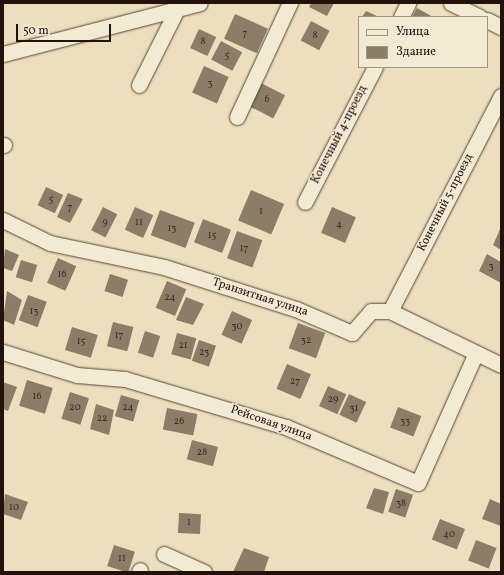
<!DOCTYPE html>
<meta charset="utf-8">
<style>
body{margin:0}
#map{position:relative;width:504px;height:575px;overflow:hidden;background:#eddfbd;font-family:Vollkorn,serif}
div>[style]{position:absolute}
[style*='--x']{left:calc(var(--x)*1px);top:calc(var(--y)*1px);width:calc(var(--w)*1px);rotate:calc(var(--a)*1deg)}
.building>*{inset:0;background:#8c7d68;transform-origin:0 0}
.roads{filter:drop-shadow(0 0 1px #564538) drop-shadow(0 0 1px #564538)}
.minor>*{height:15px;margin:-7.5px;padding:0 7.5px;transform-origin:7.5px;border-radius:7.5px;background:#f3ead4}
span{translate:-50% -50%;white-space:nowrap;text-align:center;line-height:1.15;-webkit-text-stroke:3px #f3ead4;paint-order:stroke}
.number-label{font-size:10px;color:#3d2d22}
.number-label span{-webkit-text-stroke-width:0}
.street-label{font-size:12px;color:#23120b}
.frame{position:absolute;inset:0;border:4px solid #23120b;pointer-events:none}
.legend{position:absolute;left:358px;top:16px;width:130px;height:52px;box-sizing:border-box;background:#f3ead4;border:1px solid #a09484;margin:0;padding:5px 7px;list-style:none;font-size:12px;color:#23120b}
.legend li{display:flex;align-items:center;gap:8px;height:20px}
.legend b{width:20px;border:1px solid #a09484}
.scale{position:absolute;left:16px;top:24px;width:95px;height:18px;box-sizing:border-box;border:2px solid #23120b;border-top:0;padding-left:5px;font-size:12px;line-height:14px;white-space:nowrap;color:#23120b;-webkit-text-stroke:3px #f3ead4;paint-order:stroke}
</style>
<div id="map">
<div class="building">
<div style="clip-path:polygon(311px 3px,334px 3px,327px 16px,309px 7px)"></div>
<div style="clip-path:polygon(417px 8px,433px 17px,412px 17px)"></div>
<div style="clip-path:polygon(366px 11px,379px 17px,362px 17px)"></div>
<div style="left:235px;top:14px;width:36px;height:27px;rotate:24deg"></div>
<div style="left:311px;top:21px;width:21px;height:22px;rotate:28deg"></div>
<div style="left:199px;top:29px;width:19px;height:21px;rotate:25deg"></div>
<div style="left:221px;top:41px;width:24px;height:21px;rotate:28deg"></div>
<div style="left:204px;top:66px;width:27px;height:29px;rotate:24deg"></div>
<div style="left:261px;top:83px;width:27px;height:26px;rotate:27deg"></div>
<div style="left:46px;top:187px;width:19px;height:20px;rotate:25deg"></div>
<div style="left:251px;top:190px;width:36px;height:33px;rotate:23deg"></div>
<div style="clip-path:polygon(68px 193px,83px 199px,70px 223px,57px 217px)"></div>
<div style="left:103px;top:207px;width:16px;height:26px;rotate:27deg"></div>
<div style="left:135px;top:207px;width:20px;height:25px;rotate:24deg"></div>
<div style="left:332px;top:207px;width:26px;height:28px;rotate:23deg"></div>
<div style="left:160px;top:210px;width:37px;height:27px;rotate:20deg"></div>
<div style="left:203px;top:219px;width:30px;height:25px;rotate:21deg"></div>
<div style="clip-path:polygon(501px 227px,501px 250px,493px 245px)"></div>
<div style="left:237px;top:231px;width:27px;height:29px;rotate:20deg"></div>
<div style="clip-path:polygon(5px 249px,19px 255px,12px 271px,3px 268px)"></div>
<div style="clip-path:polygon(487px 254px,501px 262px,501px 283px,479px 271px)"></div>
<div style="left:58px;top:258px;width:20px;height:27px;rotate:24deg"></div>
<div style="left:21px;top:260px;width:17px;height:18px;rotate:17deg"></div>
<div style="left:110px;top:274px;width:19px;height:18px;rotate:18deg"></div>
<div style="left:167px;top:281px;width:21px;height:29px;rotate:23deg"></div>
<div style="clip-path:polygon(7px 291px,22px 300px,14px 325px,3px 320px)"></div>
<div style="left:28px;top:295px;width:20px;height:27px;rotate:20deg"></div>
<div style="clip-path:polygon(186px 297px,204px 304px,193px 325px,176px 320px)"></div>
<div style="left:232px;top:311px;width:22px;height:26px;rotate:24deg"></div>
<div style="left:113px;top:322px;width:21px;height:25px;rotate:14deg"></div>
<div style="left:298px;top:323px;width:29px;height:27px;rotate:20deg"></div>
<div style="left:72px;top:327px;width:27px;height:24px;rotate:17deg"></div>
<div style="left:145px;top:331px;width:16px;height:23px;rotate:18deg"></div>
<div style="left:177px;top:333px;width:20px;height:22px;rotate:15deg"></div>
<div style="left:199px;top:340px;width:18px;height:22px;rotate:19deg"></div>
<div style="left:287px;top:364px;width:26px;height:27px;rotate:23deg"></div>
<div style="left:27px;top:380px;width:27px;height:27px;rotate:17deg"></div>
<div style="clip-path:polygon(3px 382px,17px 387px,8px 411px,3px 409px)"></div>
<div style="left:328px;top:386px;width:20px;height:22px;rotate:24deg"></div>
<div style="left:70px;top:392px;width:20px;height:28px;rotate:18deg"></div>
<div style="left:349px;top:394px;width:19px;height:23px;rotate:25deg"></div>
<div style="left:121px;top:395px;width:19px;height:22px;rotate:16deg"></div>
<div style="clip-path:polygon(96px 404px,114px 410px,109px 435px,90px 429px)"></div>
<div style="left:398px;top:407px;width:25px;height:22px;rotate:21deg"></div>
<div style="left:167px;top:408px;width:31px;height:22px;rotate:11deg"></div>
<div style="left:192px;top:440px;width:27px;height:20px;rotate:15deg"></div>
<div style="clip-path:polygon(374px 488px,389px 492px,383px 514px,366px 508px)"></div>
<div style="left:396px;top:489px;width:18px;height:24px;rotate:19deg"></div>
<div style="clip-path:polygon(5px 494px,28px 502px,21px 520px,3px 514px)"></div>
<div style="clip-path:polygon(490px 499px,501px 504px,501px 526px,482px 519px)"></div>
<div style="left:179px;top:513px;width:22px;height:20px;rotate:3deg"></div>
<div style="left:440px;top:519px;width:27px;height:22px;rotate:22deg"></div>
<div style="left:476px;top:540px;width:22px;height:22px;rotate:21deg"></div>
<div style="left:114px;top:545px;width:22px;height:22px;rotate:18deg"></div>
<div style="clip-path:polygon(244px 548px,269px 557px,264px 572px,233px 572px)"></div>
</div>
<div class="roads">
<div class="minor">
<div style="--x:451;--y:3;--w:32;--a:26"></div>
<div style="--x:401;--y:17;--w:16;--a:-63"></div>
<div style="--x:487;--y:20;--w:16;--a:27"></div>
<div style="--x:3;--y:54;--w:203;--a:-14.5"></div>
<div style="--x:139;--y:85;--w:87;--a:-63.4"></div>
<div style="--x:237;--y:117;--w:126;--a:-65.1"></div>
<div style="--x:3;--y:145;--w:1;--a:0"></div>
<div style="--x:305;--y:202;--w:152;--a:-62.6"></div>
<div style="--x:3;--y:220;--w:52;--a:26.1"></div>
<div style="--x:50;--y:243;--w:116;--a:11.9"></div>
<div style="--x:164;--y:267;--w:139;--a:17.7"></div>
<div style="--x:296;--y:309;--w:61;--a:23.2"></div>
<div style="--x:352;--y:333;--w:29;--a:-49"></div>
<div style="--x:371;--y:311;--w:19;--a:0"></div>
<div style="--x:390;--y:311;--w:123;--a:25.9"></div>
<div style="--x:390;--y:311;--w:242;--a:-62.7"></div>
<div style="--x:3;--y:352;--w:77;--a:17.3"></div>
<div style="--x:77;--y:375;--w:48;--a:4.8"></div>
<div style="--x:125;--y:379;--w:168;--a:16.6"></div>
<div style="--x:286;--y:427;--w:143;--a:23"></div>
<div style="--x:418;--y:483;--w:142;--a:-66"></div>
<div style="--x:164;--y:554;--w:44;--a:24.2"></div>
<div style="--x:139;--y:572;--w:2;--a:-63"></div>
</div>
</div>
<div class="number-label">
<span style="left:245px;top:34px">7</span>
<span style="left:315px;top:36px">8</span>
<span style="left:203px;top:42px">8</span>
<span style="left:227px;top:56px">5</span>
<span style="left:210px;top:84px">3</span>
<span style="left:267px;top:100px">6</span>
<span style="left:51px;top:200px">5</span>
<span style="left:70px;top:208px">7</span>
<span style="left:261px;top:212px">1</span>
<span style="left:105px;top:223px">9</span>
<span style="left:139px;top:223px">11</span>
<span style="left:339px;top:225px">4</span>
<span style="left:172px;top:229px">13</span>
<span style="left:212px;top:236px">15</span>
<span style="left:244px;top:249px">17</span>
<span style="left:491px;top:267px">3</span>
<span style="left:62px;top:275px">16</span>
<span style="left:170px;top:298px">24</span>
<span style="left:34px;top:312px">13</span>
<span style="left:237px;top:327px">30</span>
<span style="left:119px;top:336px">17</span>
<span style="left:306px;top:341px">32</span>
<span style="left:81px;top:342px">15</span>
<span style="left:183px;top:346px">21</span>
<span style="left:204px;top:353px">23</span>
<span style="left:295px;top:382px">27</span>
<span style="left:37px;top:397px">16</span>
<span style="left:333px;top:400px">29</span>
<span style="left:75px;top:408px">20</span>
<span style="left:128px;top:408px">24</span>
<span style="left:354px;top:409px">31</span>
<span style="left:102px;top:419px">22</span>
<span style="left:179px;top:422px">26</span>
<span style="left:405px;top:422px">33</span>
<span style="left:202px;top:453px">28</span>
<span style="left:401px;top:504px">38</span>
<span style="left:14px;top:508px">10</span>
<span style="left:189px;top:523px">1</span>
<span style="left:449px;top:535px">40</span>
<span style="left:122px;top:559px">11</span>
</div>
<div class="street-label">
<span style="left:340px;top:135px;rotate:-63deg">Конечный 4-проезд</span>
<span style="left:446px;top:203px;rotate:-63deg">Конечный 5-проезд</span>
<span style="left:260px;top:298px;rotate:18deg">Транзитная улица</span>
<span style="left:271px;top:424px;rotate:19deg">Рейсовая улица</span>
</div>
<div class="frame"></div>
<ul class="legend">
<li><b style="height:5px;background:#f3ead4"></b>Улица</li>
<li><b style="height:11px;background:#8c7d68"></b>Здание</li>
</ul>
<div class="scale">50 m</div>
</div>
